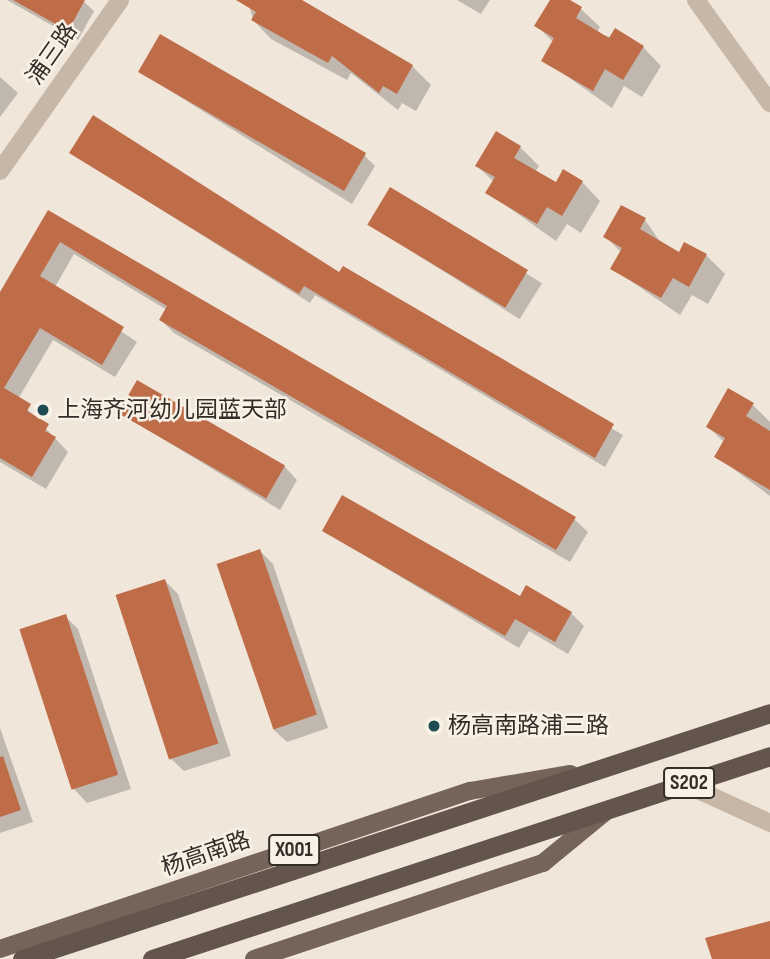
<!DOCTYPE html>
<meta charset="utf-8">
<style>
body{margin:0}
#map{position:relative;width:770px;height:959px;overflow:hidden;background:#f0e7da;font-family:"Sofia Sans Condensed","Noto Sans SC",sans-serif}
div>[style]{position:absolute}
[style*='--x']{left:calc(var(--x)*1px);top:calc(var(--y)*1px);width:calc(var(--w)*1px);rotate:calc(var(--a)*1deg)}
.shadow>*{inset:0;background:#0003;transform-origin:0 0}
.building>*{inset:0;background:#bf6c49;transform-origin:0 0}
.minor>*{height:18px;margin:-9px;padding:0 9px;transform-origin:9px;border-radius:9px;background:#c7b7a7}
.tertiary>*{height:18px;margin:-9px;padding:0 9px;transform-origin:9px;border-radius:9px;background:#c7b7a7}
.primary>*{height:18px;margin:-9px;padding:0 9px;transform-origin:9px;border-radius:9px;background:#756459}
.trunk>*{height:19px;margin:-9.5px;padding:0 9.5px;transform-origin:9.5px;border-radius:9.5px;background:#64554c}
.dots>*{width:19px;height:19px;translate:-50% -50%;box-sizing:border-box;border:4px solid #f8f1e6;border-radius:50%}
span{translate:-50% -50%;white-space:nowrap;text-align:center;line-height:1.15;-webkit-text-stroke:5px #f8f1e6;paint-order:stroke}
.shield-label span{padding:2px 5px;background:#f8f1e6;border:2px solid;border-radius:5px;-webkit-text-stroke-width:0}
.shield-label{font-size:21px;color:#342c27;font-weight:700}
.street-label{font-size:23px;color:#342c27}
.poi-label{font-size:23px;color:#342c27}
.left{translate:0 -50%;text-align:left}
</style>
<div id="map">
<div class="shadow">
<div style="clip-path:polygon(7px 0,82px 0,94px 11px,78px 40px)"></div>
<div style="clip-path:polygon(248px 0,298px 0,412px 66px,431px 85px,416px 111px,402px 103px,398px 110px,351px 73px,347px 80px,271px 39px,253px 20px)"></div>
<div style="clip-path:polygon(457px 0,490px 0,481px 14px)"></div>
<div style="clip-path:polygon(552px 0,581px 9px,600px 27px,597px 33px,643px 47px,661px 66px,642px 97px,624px 86px,612px 108px,544px 60px,554px 43px,537px 26px)"></div>
<div style="clip-path:polygon(140px 72px,365px 156px,375px 166px,352px 204px)"></div>
<div style="clip-path:polygon(0 77px,18px 93px,0 117px)"></div>
<div style="clip-path:polygon(520px 147px,539px 166px,535px 172px,557px 184px,582px 182px,600px 201px,581px 233px,567px 224px,556px 241px,488px 193px,494px 182px,477px 166px)"></div>
<div style="clip-path:polygon(71px 153px,340px 274px,623px 435px,605px 467px,315px 295px,310px 303px)"></div>
<div style="left:391px;top:189px;width:178px;height:42px;rotate:32deg"></div>
<div style="clip-path:polygon(49px 213px,574px 519px,588px 532px,570px 562px,174px 333px,161px 320px,167px 310px,74px 254px,55px 287px,137px 342px,115px 377px,53px 340px,18px 399px,68px 452px,46px 489px,0 462px,0 295px)"></div>
<div style="clip-path:polygon(645px 220px,661px 243px,679px 254px,706px 255px,725px 274px,708px 304px,692px 295px,680px 315px,612px 268px,621px 252px,605px 236px)"></div>
<div style="clip-path:polygon(753px 405px,770px 422px,770px 496px,716px 456px,724px 442px,708px 427px)"></div>
<div style="clip-path:polygon(120px 413px,284px 466px,297px 480px,280px 510px)"></div>
<div style="clip-path:polygon(324px 531px,571px 613px,584px 626px,568px 654px,529px 631px,519px 648px)"></div>
<div style="clip-path:polygon(260px 551px,273px 564px,328px 728px,287px 742px,273px 729px)"></div>
<div style="clip-path:polygon(165px 581px,178px 594px,231px 756px,184px 771px,170px 758px)"></div>
<div style="clip-path:polygon(65px 616px,78px 629px,131px 789px,87px 803px,74px 789px)"></div>
<div style="clip-path:polygon(0 728px,33px 822px,0 833px)"></div>
</div>
<div class="building">
<div style="clip-path:polygon(13px 0,85px 0,68px 31px)"></div>
<div style="clip-path:polygon(236px 0,302px 0,413px 65px,397px 94px,383px 86px,379px 93px,332px 56px,328px 63px,251px 20px,256px 12px)"></div>
<div style="clip-path:polygon(550px 0,570px 0,582px 7px,576px 18px,609px 38px,615px 28px,644px 46px,623px 80px,605px 69px,593px 91px,541px 61px,554px 38px,534px 26px)"></div>
<div style="left:160px;top:34px;width:238px;height:44px;rotate:30deg"></div>
<div style="clip-path:polygon(93px 115px,339px 272px,343px 266px,614px 424px,595px 458px,304px 286px,299px 294px,69px 153px)"></div>
<div style="clip-path:polygon(496px 131px,521px 146px,514px 158px,556px 182px,563px 169px,583px 181px,562px 216px,547px 207px,537px 224px,485px 193px,495px 177px,475px 166px)"></div>
<div style="left:390px;top:187px;width:161px;height:44px;rotate:31deg"></div>
<div style="clip-path:polygon(621px 205px,646px 218px,640px 229px,679px 252px,684px 242px,707px 254px,689px 287px,673px 278px,661px 298px,610px 269px,622px 248px,603px 237px)"></div>
<div style="clip-path:polygon(48px 210px,576px 517px,556px 550px,159px 320px,167px 306px,60px 242px,40px 276px,124px 327px,102px 365px,40px 328px,4px 388px,31px 404px,27px 411px,49px 424px,45px 431px,56px 437px,32px 477px,0 458px,0 292px)"></div>
<div style="left:137px;top:380px;width:171px;height:38px;rotate:30deg"></div>
<div style="clip-path:polygon(728px 388px,754px 403px,746px 416px,770px 431px,770px 490px,714px 457px,725px 438px,706px 427px)"></div>
<div style="clip-path:polygon(342px 495px,520px 596px,526px 585px,572px 612px,555px 642px,515px 619px,505px 636px,322px 531px)"></div>
<div style="left:260px;top:549px;width:175px;height:46px;rotate:71deg"></div>
<div style="left:165px;top:579px;width:173px;height:52px;rotate:72deg"></div>
<div style="left:66px;top:614px;width:169px;height:49px;rotate:72deg"></div>
<div style="clip-path:polygon(3px 756px,21px 810px,0 817px,0 757px)"></div>
<div style="clip-path:polygon(770px 921px,770px 959px,712px 959px,705px 938px)"></div>
</div>
<div class="minor">
<div style="--x:696;--y:0;--w:127;--a:54.3"></div>
<div style="--x:685;--y:784;--w:94;--a:24.6"></div>
</div>
<div class="tertiary">
<div style="--x:0;--y:171;--w:209;--a:-54.9"></div>
</div>
<div class="primary">
<div style="--x:0;--y:949;--w:496;--a:-18.6"></div>
<div style="--x:470;--y:791;--w:102;--a:-9.6"></div>
<div style="--x:254;--y:959;--w:305;--a:-18.4"></div>
<div style="--x:543;--y:863;--w:80;--a:-39.4"></div>
</div>
<div class="trunk">
<div style="--x:22;--y:959;--w:787;--a:-18.2"></div>
<div style="--x:152;--y:959;--w:650;--a:-18.18"></div>
</div>
<div class="dots">
<div style="left:43px;top:410px;background:#1f4c53"></div>
<div style="left:434px;top:726px;background:#1f4c53"></div>
</div>
<div class="shield-label">
<span style="left:689px;top:783px">S202</span>
<span style="left:294px;top:850px">X001</span>
</div>
<div class="street-label">
<span style="left:52px;top:54px;rotate:-55deg">浦三路</span>
<span style="left:206px;top:854px;rotate:-19deg">杨高南路</span>
</div>
<div class="poi-label">
<span class="left" style="left:57px;top:410px">上海齐河幼儿园蓝天部</span>
<span class="left" style="left:448px;top:726px">杨高南路浦三路</span>
</div>
</div>
